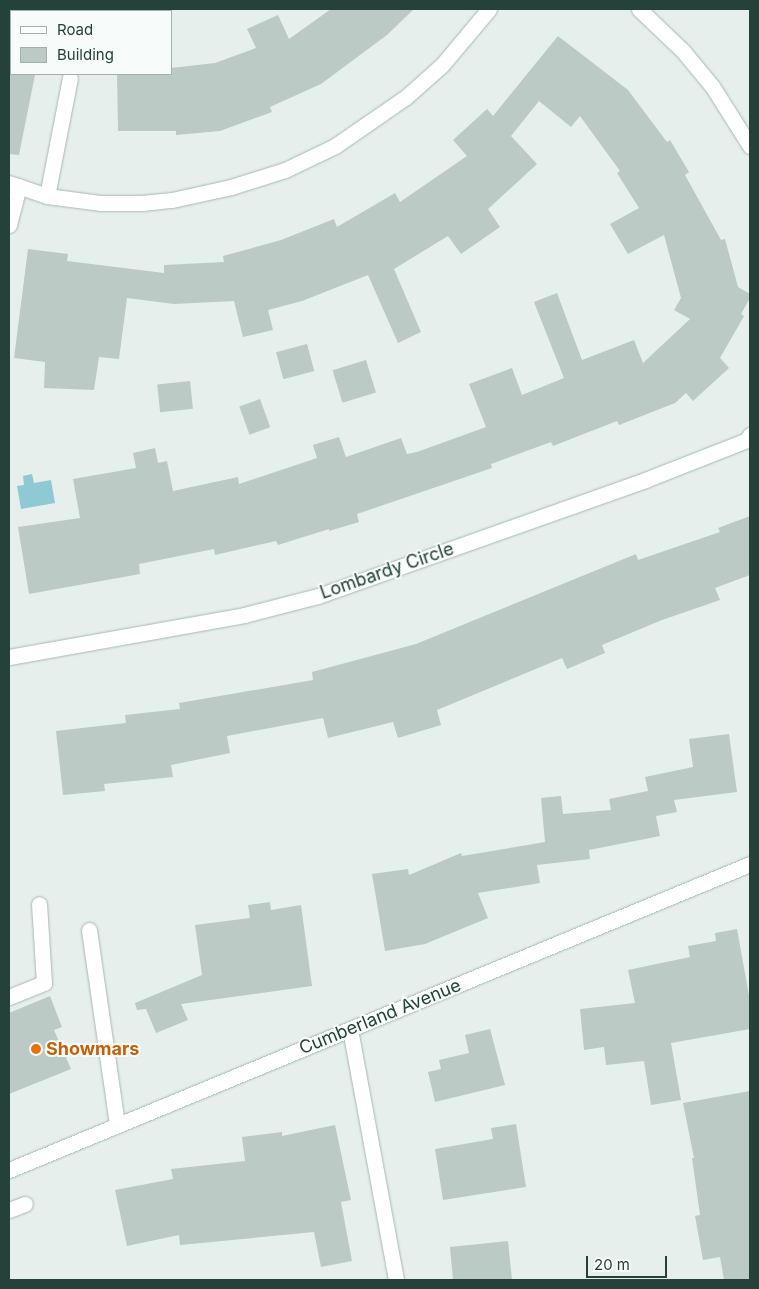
<!DOCTYPE html>
<style>
body{margin:0}
#map{position:relative;width:759px;height:1289px;overflow:hidden;background:#e6efeb;font-family:Inter,sans-serif}
div>[style]{position:absolute}
[style*='--x']{left:calc(var(--x)*1px);top:calc(var(--y)*1px);width:calc(var(--w)*1px);rotate:calc(var(--a)*1deg)}
.water>*{inset:0;background:#8ec9d4}
.building>*{inset:0;background:#bbcac4;transform-origin:0 0}
.roads{filter:drop-shadow(0 0 1px #a8b8b2) drop-shadow(0 0 1px #a8b8b2)}
.minor>*{height:15px;margin:-7.5px;padding:0 7.5px;transform-origin:7.5px;border-radius:7.5px;background:#fff}
.dots>*{width:14px;height:14px;translate:-50% -50%;box-sizing:border-box;border:2px solid #f7fbf9;border-radius:50%}
span{translate:-50% -50%;white-space:nowrap;text-align:center;line-height:1.15;-webkit-text-stroke:4px #f7fbf9;paint-order:stroke}
.street-label{font-size:18px;color:#24423a}
.food-label{font-size:18px;color:#c56008;font-weight:700}
.left{translate:0 -50%;text-align:left}
.frame{position:absolute;inset:0;border:10px solid #24423a;pointer-events:none}
.legend{position:absolute;left:10px;top:10px;width:162px;height:65px;box-sizing:border-box;background:#f7fbf9;border:1px solid #a3b1ad;margin:0;padding:6px 9px;list-style:none;font-size:15px;color:#24423a}
.legend li{display:flex;align-items:center;gap:10px;height:25px}
.legend b{width:25px;border:1px solid #a3b1ad}
.scale{position:absolute;left:586px;top:1256px;width:81px;height:22px;box-sizing:border-box;border:2px solid #24423a;border-top:0;padding-left:6px;font-size:15px;line-height:18px;white-space:nowrap;color:#24423a;-webkit-text-stroke:4px #f7fbf9;paint-order:stroke}
</style>
<div id="map">
<div class="water">
<div style="clip-path:polygon(32px 474px,34px 483px,51px 480px,55px 503px,21px 509px,17px 486px,24px 485px,23px 476px)"></div>
</div>
<div class="building">
<div style="clip-path:polygon(331px 9px,414px 9px,387px 35px,321px 84px,270px 107px,272px 112px,220px 131px,176px 135px,176px 131px,118px 131px,117px 74px,171px 74px,171px 68px,215px 63px,256px 48px,247px 29px,278px 15px,289px 39px)"></div>
<div style="clip-path:polygon(558px 36px,628px 90px,667px 142px,670px 140px,689px 172px,685px 175px,721px 240px,725px 239px,738px 287px,750px 294px,750px 298px,741px 314px,744px 316px,720px 358px,729px 368px,693px 401px,686px 393px,675px 403px,619px 425px,617px 421px,553px 446px,551px 442px,491px 464px,492px 468px,357px 514px,359px 522px,329px 531px,329px 529px,278px 545px,276px 541px,215px 555px,214px 549px,139px 564px,140px 574px,29px 594px,18px 527px,80px 518px,73px 479px,136px 468px,133px 453px,155px 448px,158px 463px,167px 461px,173px 491px,238px 477px,239px 484px,317px 458px,313px 445px,339px 437px,346px 457px,401px 438px,407px 454px,417px 452px,486px 427px,469px 384px,512px 368px,522px 395px,564px 378px,534px 302px,557px 293px,582px 360px,634px 340px,643px 363px,690px 319px,674px 310px,681px 298px,664px 235px,628px 254px,610px 224px,639px 208px,617px 173px,620px 171px,580px 116px,571px 127px,539px 101px,511px 136px,537px 164px,488px 209px,500px 227px,461px 254px,448px 236px,394px 269px,421px 332px,398px 343px,368px 275px,302px 301px,268px 310px,273px 330px,243px 337px,234px 301px,174px 304px,127px 298px,119px 359px,99px 357px,94px 390px,44px 388px,45px 362px,14px 358px,28px 249px,68px 254px,67px 261px,164px 273px,164px 265px,224px 262px,223px 256px,281px 240px,334px 219px,337px 227px,395px 193px,400px 202px,467px 156px,453px 140px,487px 109px,493px 116px)"></div>
<div style="clip-path:polygon(9px 69px,11px 70px,11px 74px,35px 75px,19px 155px,9px 154px)"></div>
<div style="left:307px;top:344px;width:28px;height:32px;rotate:75deg"></div>
<div style="left:366px;top:360px;width:34px;height:35px;rotate:73deg"></div>
<div style="left:190px;top:381px;width:28px;height:33px;rotate:84deg"></div>
<div style="left:260px;top:399px;width:30px;height:22px;rotate:70deg"></div>
<div style="clip-path:polygon(750px 516px,750px 575px,715px 588px,720px 600px,662px 620px,602px 645px,605px 653px,567px 669px,562px 658px,437px 710px,441px 725px,398px 738px,393px 722px,328px 738px,323px 718px,227px 736px,230px 753px,171px 765px,173px 777px,104px 784px,105px 791px,63px 795px,56px 731px,126px 723px,125px 715px,180px 709px,179px 703px,313px 680px,312px 672px,416px 644px,636px 554px,638px 560px,720px 532px,718px 528px)"></div>
<div style="clip-path:polygon(729px 734px,737px 792px,674px 800px,677px 812px,656px 816px,660px 836px,589px 850px,590px 859px,537px 865px,540px 883px,478px 893px,488px 918px,425px 944px,385px 951px,372px 874px,408px 869px,409px 875px,461px 853px,462px 856px,545px 842px,541px 798px,561px 796px,563px 814px,611px 810px,609px 799px,648px 791px,645px 777px,693px 767px,689px 739px)"></div>
<div style="clip-path:polygon(270px 902px,271px 910px,301px 905px,312px 986px,181px 1004px,188px 1020px,156px 1033px,146px 1009px,137px 1010px,135px 1003px,202px 975px,195px 925px,250px 918px,248px 905px)"></div>
<div style="clip-path:polygon(737px 929px,750px 1001px,750px 1029px,671px 1043px,681px 1100px,651px 1105px,644px 1061px,606px 1065px,604px 1047px,584px 1050px,580px 1009px,635px 1003px,628px 970px,690px 957px,688px 946px,716px 941px,715px 933px)"></div>
<div style="clip-path:polygon(50px 996px,62px 1027px,54px 1030px,71px 1069px,9px 1094px,9px 1013px)"></div>
<div style="clip-path:polygon(490px 1029px,505px 1085px,435px 1102px,428px 1072px,441px 1069px,439px 1060px,469px 1053px,465px 1035px)"></div>
<div style="clip-path:polygon(750px 1091px,750px 1280px,724px 1280px,720px 1257px,703px 1260px,695px 1216px,700px 1215px,692px 1158px,694px 1158px,683px 1103px)"></div>
<div style="clip-path:polygon(516px 1124px,526px 1187px,443px 1200px,435px 1149px,493px 1139px,491px 1128px)"></div>
<div style="clip-path:polygon(335px 1125px,351px 1200px,341px 1202px,352px 1261px,321px 1267px,314px 1232px,180px 1245px,179px 1235px,127px 1246px,115px 1190px,173px 1179px,171px 1169px,245px 1161px,242px 1137px,282px 1132px,282px 1136px)"></div>
<div style="clip-path:polygon(508px 1241px,512px 1280px,453px 1280px,450px 1247px)"></div>
</div>
<div class="roads">
<div class="minor">
<div style="--x:639;--y:9;--w:61;--a:43.7"></div>
<div style="--x:683;--y:51;--w:45;--a:50.4"></div>
<div style="--x:712;--y:86;--w:71;--a:57.7"></div>
<div style="--x:9;--y:183;--w:40;--a:18.9"></div>
<div style="--x:47;--y:196;--w:53;--a:7.5"></div>
<div style="--x:100;--y:203;--w:42;--a:0"></div>
<div style="--x:142;--y:203;--w:30;--a:-6"></div>
<div style="--x:172;--y:200;--w:60;--a:-12.4"></div>
<div style="--x:231;--y:187;--w:57;--a:-17.5"></div>
<div style="--x:285;--y:170;--w:55;--a:-25.6"></div>
<div style="--x:335;--y:146;--w:86;--a:-34.6"></div>
<div style="--x:406;--y:97;--w:48;--a:-41.6"></div>
<div style="--x:442;--y:65;--w:73;--a:-50"></div>
<div style="--x:47;--y:196;--w:120;--a:-79"></div>
<div style="--x:9;--y:225;--w:40;--a:-75.6"></div>
<div style="--x:9;--y:657;--w:239;--a:-10.1"></div>
<div style="--x:244;--y:615;--w:76;--a:-14.4"></div>
<div style="--x:318;--y:596;--w:347;--a:-19.5"></div>
<div style="--x:645;--y:480;--w:110;--a:-21.4"></div>
<div style="--x:747;--y:440;--w:6;--a:-59"></div>
<div style="--x:89;--y:930;--w:197;--a:81.8"></div>
<div style="--x:9;--y:997;--w:38;--a:-22"></div>
<div style="--x:44;--y:983;--w:79;--a:-93.6"></div>
<div style="--x:350;--y:1029;--w:255;--a:79.6"></div>
<div style="--x:9;--y:1170;--w:802;--a:-22.44"></div>
<div style="--x:9;--y:1210;--w:17;--a:-21"></div>
</div>
</div>
<div class="dots">
<div style="left:36px;top:1049px;background:#e8710a"></div>
</div>
<div class="street-label">
<span style="left:387px;top:571px;rotate:-19deg">Lombardy Circle</span>
<span style="left:380px;top:1017px;rotate:-22deg">Cumberland Avenue</span>
</div>
<div class="food-label">
<span class="left" style="left:46px;top:1049px">Showmars</span>
</div>
<div class="frame"></div>
<ul class="legend">
<li><b style="height:6px;background:#fff"></b>Road</li>
<li><b style="height:14px;background:#bbcac4"></b>Building</li>
</ul>
<div class="scale">20 m</div>
</div>
